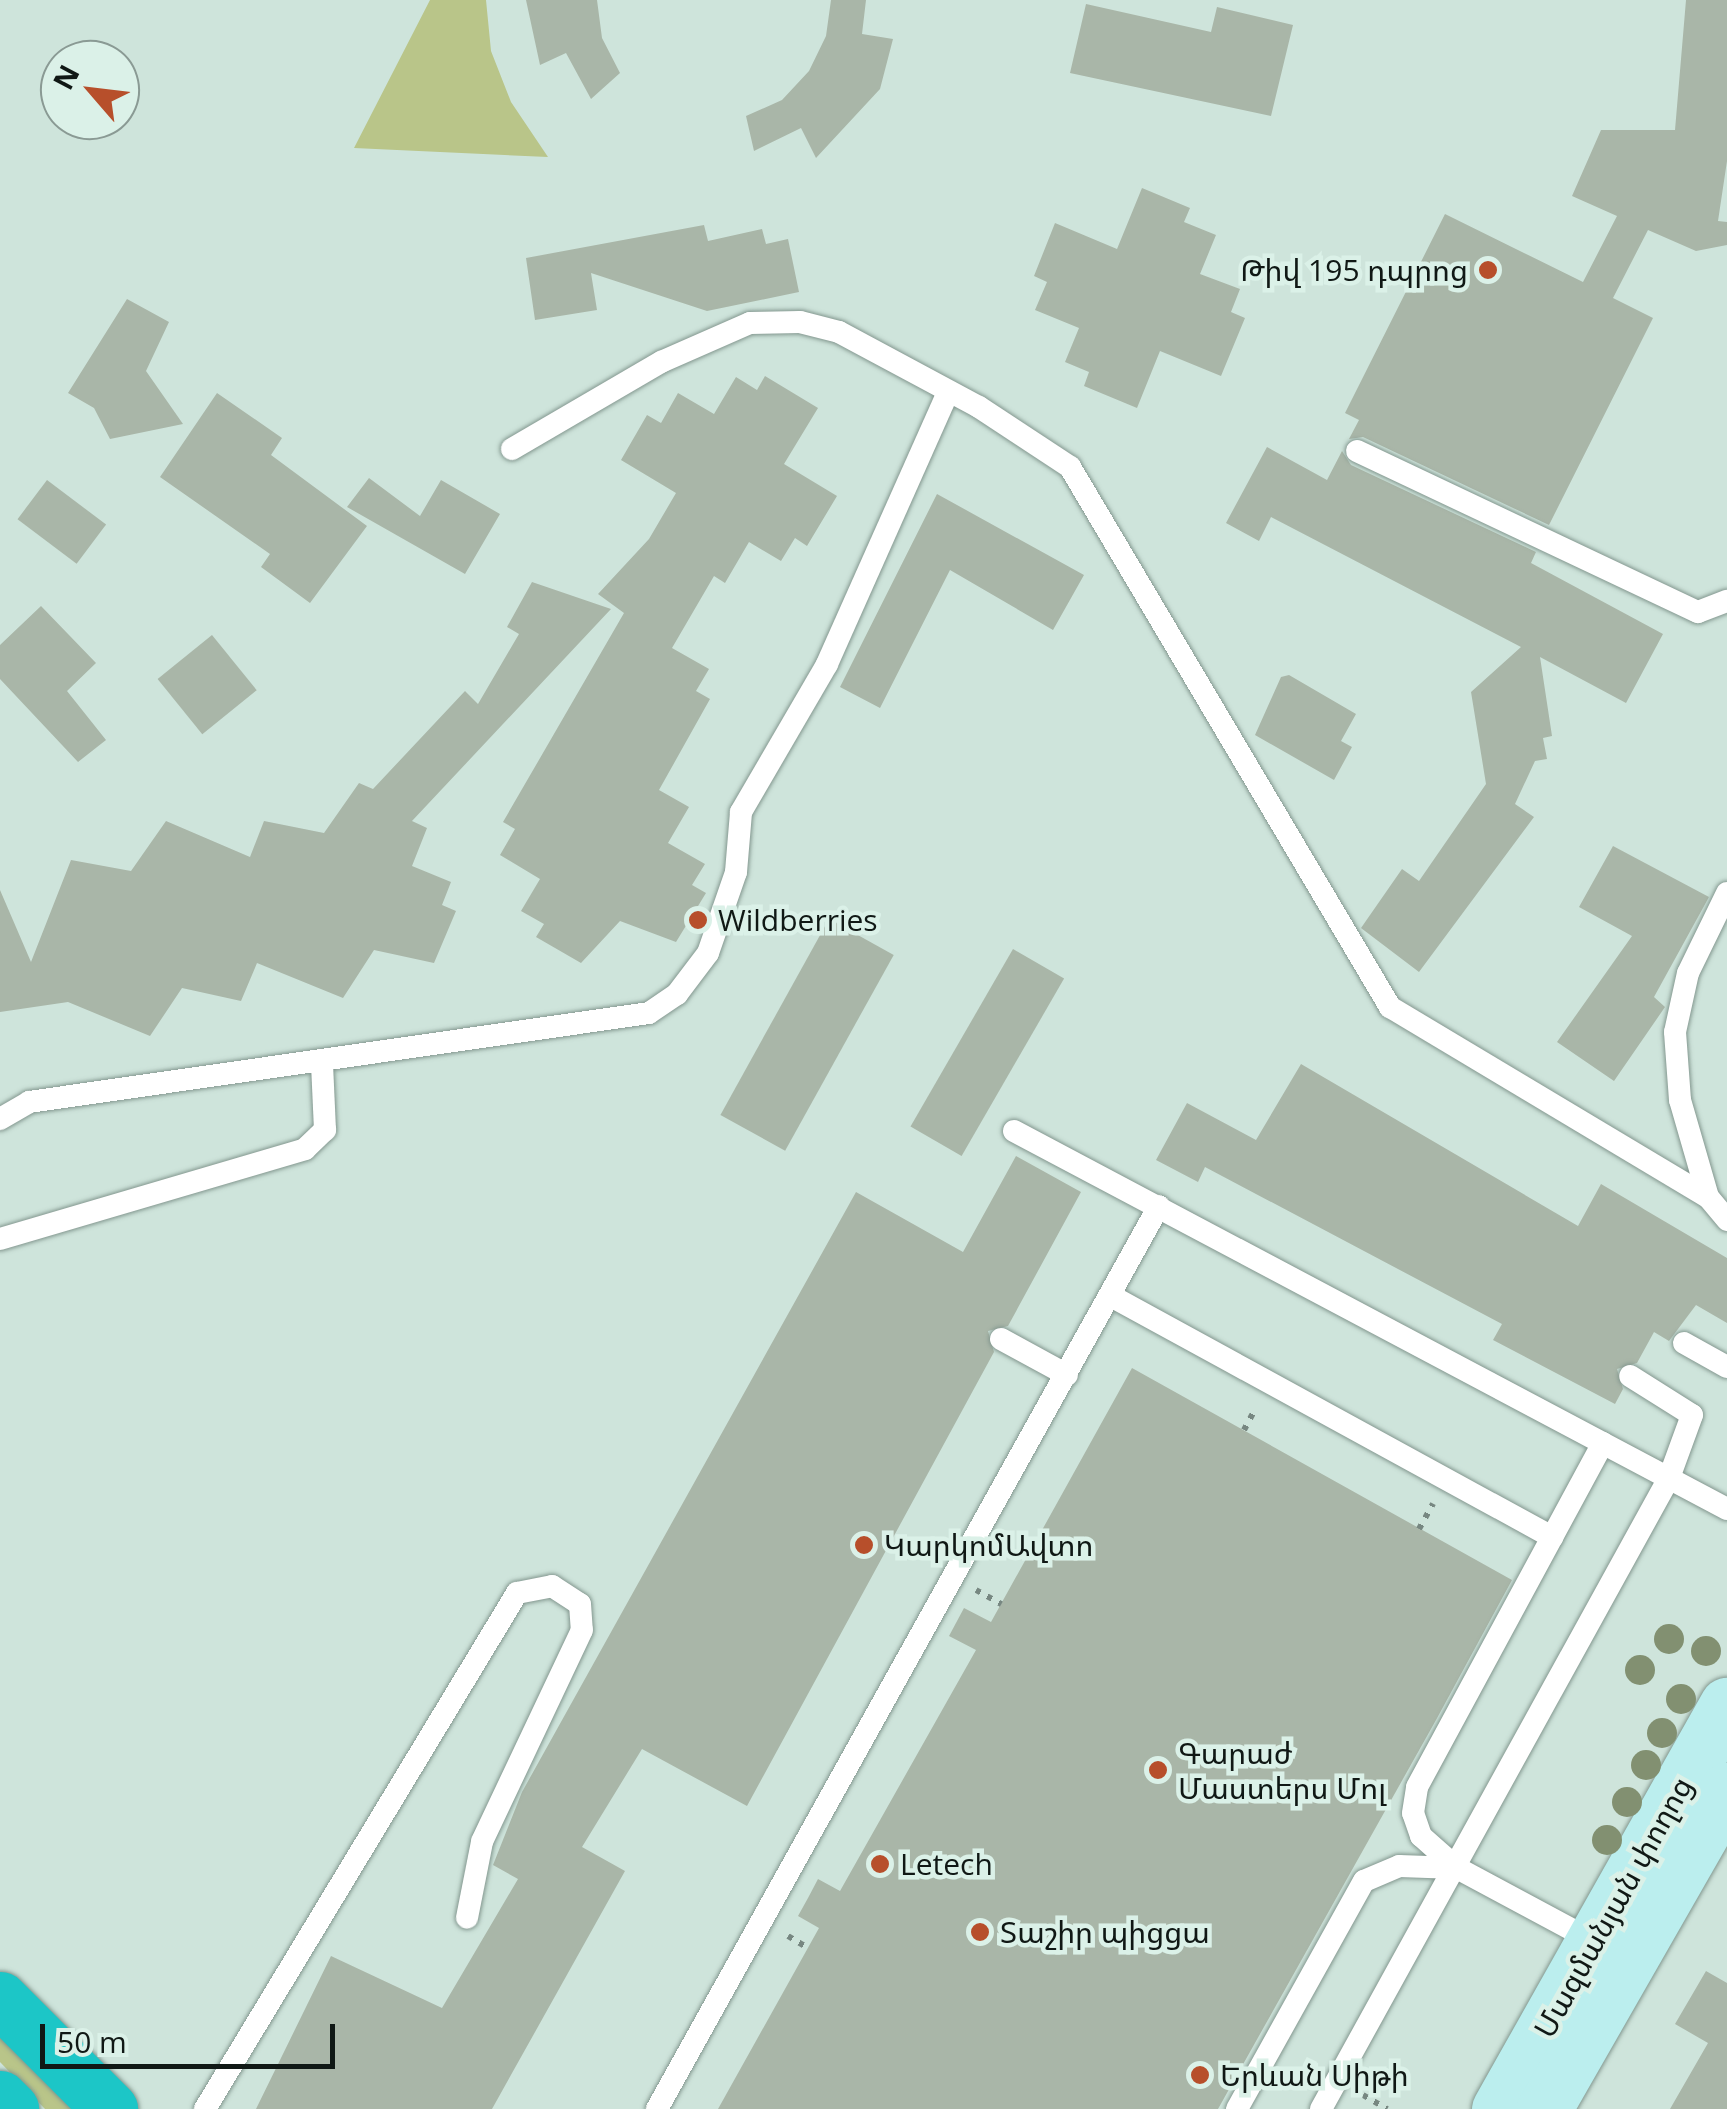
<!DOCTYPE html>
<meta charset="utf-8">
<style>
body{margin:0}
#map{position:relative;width:1727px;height:2109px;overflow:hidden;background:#cee4db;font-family:"Open Sans","Noto Sans Armenian",sans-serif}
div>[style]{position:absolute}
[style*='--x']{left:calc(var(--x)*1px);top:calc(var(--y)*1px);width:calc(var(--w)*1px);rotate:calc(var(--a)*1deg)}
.green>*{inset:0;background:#b9c589}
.building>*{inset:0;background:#a9b6a8;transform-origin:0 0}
.path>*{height:6px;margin-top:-3px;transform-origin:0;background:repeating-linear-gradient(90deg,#778781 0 5px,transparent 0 13px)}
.roads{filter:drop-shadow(0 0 2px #83978f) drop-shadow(0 0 2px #83978f)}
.lane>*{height:22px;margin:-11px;padding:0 11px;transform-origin:11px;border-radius:11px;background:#fff}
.secondary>*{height:55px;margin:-27.5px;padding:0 27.5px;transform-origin:27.5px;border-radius:27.5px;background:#bee}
.highway>*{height:55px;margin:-27.5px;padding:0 27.5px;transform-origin:27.5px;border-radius:27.5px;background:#1cc6c7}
.trees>*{width:30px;height:30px;margin:-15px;border-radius:50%;background:#829071}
.dots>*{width:28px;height:28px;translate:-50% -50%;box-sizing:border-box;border:5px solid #dbf1e8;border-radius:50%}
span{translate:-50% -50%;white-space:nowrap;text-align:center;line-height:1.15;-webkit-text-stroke:9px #dbf1e8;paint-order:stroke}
.poi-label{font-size:30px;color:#101815}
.right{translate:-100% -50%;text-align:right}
.left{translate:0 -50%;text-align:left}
.street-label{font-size:30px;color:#101815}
.north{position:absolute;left:40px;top:40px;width:100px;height:100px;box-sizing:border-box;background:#dbf1e8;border:2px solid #8a9a94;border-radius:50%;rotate:298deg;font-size:28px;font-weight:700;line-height:40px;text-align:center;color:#101815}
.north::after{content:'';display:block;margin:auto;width:35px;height:45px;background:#b74f2b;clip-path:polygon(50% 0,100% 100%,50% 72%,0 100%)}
.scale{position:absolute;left:40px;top:2024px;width:295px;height:45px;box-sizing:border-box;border:5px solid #101815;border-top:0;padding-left:12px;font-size:30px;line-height:35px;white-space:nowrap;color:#101815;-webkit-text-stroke:8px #dbf1e8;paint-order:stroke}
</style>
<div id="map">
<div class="green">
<div style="clip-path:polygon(430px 0,486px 0,491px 51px,511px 102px,548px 157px,354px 148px)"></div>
<div style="clip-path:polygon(0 2026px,82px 2109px,45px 2109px,0 2062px)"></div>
</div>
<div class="building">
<div style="clip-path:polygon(526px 0,597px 0,602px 38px,620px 73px,591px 99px,566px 53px,540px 65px)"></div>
<div style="clip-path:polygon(831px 0,866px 0,862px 34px,893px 39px,880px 89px,816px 158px,801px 128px,754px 151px,746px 116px,782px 100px,809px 71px,826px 36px)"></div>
<div style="clip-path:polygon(1686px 0,1727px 0,1727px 161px,1718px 221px,1727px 222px,1727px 245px,1696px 251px,1648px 230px,1613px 298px,1653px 318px,1549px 525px,1363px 437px,1349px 439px,1359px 420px,1345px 413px,1445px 214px,1583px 282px,1617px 216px,1572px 196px,1601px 130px,1675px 130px)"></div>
<div style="clip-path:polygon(1086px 4px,1211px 32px,1217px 7px,1293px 25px,1271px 116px,1070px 73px)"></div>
<div style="clip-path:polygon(1142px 188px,1190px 208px,1184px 222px,1216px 235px,1200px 274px,1240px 289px,1231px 312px,1245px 318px,1221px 376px,1160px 351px,1137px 408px,1084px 386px,1089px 372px,1065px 362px,1079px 328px,1035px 310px,1047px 282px,1034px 276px,1055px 223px,1117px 249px)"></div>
<div style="clip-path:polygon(704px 225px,708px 241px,762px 229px,766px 244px,788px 239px,799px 292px,707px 311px,591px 273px,597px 310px,535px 320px,526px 258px)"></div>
<div style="clip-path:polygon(127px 299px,169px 322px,146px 371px,183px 424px,110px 439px,94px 408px,68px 393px)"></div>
<div style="clip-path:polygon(765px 376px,818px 408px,784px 464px,837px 496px,807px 546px,795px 538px,781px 561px,749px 542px,725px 583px,714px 576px,672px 648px,709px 669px,696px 691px,710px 699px,659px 790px,689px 807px,668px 843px,705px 864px,692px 885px,706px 893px,676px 942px,620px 921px,581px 963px,536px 937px,544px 924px,521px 911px,540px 879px,500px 855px,515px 829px,503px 822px,624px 613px,598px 594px,649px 539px,676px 493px,621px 460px,647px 415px,661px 423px,678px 393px,714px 414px,736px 377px,757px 390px)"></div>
<div style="clip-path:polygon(217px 393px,282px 438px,271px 455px,367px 526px,310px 603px,261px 567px,270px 554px,160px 477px)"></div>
<div style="clip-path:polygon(1267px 447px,1327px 480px,1342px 451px,1351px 465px,1536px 552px,1531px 563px,1663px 634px,1626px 703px,1540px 657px,1552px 736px,1543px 738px,1547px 759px,1535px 761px,1515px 804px,1534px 817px,1419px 972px,1361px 928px,1402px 869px,1419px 881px,1486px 784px,1471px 692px,1521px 647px,1271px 517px,1259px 541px,1226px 523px)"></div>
<div style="clip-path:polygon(369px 478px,420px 516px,441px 480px,500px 514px,465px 574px,347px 507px)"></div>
<div style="left:47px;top:480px;width:74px;height:49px;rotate:37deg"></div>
<div style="clip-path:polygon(937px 494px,1084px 575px,1053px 630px,950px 570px,880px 708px,840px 687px)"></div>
<div style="clip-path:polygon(532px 582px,611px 609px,412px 821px,427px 828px,412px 866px,451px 882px,442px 905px,456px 911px,434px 963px,374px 950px,343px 998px,257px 963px,241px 1001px,182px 988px,150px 1036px,68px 1002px,0 1012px,0 890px,31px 962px,71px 860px,131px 871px,166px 821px,250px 857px,264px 821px,324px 833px,359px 783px,373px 789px,465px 691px,478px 704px,519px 634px,507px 627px)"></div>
<div style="clip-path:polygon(41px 606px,96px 663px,67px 691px,106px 740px,78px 762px,0 679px,0 645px)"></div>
<div style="left:212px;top:635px;width:71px;height:70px;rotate:51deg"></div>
<div style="clip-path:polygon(1289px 675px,1356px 714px,1341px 741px,1352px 747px,1334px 780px,1255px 735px,1281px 677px)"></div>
<div style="clip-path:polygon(1613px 846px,1709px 897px,1654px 997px,1665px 1007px,1614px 1081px,1557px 1042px,1632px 936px,1579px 907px)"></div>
<div style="left:829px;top:919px;width:74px;height:224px;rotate:29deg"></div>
<div style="left:1013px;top:949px;width:59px;height:205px;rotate:30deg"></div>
<div style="clip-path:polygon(1301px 1064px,1578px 1226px,1601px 1184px,1727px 1258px,1727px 1323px,1696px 1305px,1669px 1341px,1654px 1332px,1637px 1363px,1617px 1369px,1623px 1389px,1615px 1404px,1493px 1340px,1502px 1324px,1205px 1167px,1198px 1182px,1156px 1160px,1187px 1103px,1256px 1140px)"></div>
<div style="clip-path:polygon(1016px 1156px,1081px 1192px,1008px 1326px,988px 1331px,994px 1352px,747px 1806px,642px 1749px,582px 1847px,625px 1871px,492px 2109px,256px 2109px,331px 1956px,442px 2008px,518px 1879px,493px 1865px,522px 1792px,856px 1192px,963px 1252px)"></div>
<div style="clip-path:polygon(1132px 1368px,1512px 1580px,1436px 1720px,1218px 2109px,718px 2109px,819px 1928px,798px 1916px,808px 1898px,818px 1879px,840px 1891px,976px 1650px,949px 1636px,964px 1608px,991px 1622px)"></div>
<div style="clip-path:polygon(1706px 1971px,1727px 1983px,1727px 2109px,1670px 2109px,1708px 2043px,1675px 2024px)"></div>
</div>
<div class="path">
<div style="--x:1244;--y:1430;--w:24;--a:-62"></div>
<div style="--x:1419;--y:1529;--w:29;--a:-61"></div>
<div style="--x:976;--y:1590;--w:29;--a:29"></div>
<div style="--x:788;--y:1936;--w:23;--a:31"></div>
<div style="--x:1363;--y:2095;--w:28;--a:30"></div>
</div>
<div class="roads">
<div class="lane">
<div style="--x:512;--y:449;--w:173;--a:-30.3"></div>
<div style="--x:661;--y:362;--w:97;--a:-23.7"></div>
<div style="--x:750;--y:323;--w:50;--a:-1.1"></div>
<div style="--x:800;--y:322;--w:40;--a:14.4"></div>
<div style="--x:839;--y:332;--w:159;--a:28.2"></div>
<div style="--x:979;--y:407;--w:109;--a:33.4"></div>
<div style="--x:1070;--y:467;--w:628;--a:59.35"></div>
<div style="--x:1390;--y:1007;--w:370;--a:30.9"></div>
<div style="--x:1708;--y:1197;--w:30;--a:50"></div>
<div style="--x:1357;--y:451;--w:377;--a:25.3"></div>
<div style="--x:1698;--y:612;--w:31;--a:-21"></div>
<div style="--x:0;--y:1119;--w:34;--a:-30"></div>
<div style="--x:29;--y:1102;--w:626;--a:-8.17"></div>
<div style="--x:649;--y:1013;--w:34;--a:-34"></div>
<div style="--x:677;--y:994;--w:51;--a:-52.9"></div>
<div style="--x:708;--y:953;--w:86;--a:-70.9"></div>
<div style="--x:736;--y:872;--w:60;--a:-85.2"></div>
<div style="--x:741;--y:812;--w:171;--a:-59.8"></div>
<div style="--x:827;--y:664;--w:298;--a:-66"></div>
<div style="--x:1014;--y:1131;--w:807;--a:27.93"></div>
<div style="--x:1708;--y:1197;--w:101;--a:-106.1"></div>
<div style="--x:1680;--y:1100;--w:68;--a:-94.2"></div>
<div style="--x:1675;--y:1032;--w:60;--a:-77.6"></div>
<div style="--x:1688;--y:973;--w:89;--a:-64"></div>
<div style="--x:0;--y:1239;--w:318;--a:-16.4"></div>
<div style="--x:305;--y:1149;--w:28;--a:-44"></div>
<div style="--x:325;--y:1130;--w:66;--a:-92.6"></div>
<div style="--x:1111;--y:1296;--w:503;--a:28.66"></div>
<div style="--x:1001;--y:1339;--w:75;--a:28.6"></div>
<div style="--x:1684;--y:1343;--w:49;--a:29.2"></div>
<div style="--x:1595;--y:1942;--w:157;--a:-151.8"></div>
<div style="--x:1457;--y:1868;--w:48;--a:-138.4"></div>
<div style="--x:1421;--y:1836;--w:24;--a:-109"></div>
<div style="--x:1413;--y:1813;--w:26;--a:-81"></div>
<div style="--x:1417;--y:1787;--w:391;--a:-61.6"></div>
<div style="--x:205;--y:2109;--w:603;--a:-58.84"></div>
<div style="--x:517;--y:1593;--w:36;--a:-11"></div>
<div style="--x:552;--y:1586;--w:33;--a:33"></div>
<div style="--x:580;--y:1604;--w:26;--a:86"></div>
<div style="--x:582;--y:1630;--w:234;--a:115.3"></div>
<div style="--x:482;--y:1842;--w:77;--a:101.2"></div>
<div style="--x:657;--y:2109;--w:1033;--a:-60.93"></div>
<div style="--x:1237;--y:2109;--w:261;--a:-60.9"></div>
<div style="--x:1364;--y:1881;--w:38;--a:-23"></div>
<div style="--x:1399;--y:1866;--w:58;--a:2"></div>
<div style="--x:1321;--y:2109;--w:721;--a:-61.12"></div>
<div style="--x:1669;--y:1478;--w:67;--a:-69.9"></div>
<div style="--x:1692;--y:1415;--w:73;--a:-147.8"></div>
</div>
<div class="secondary">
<div style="--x:1499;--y:2109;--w:464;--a:-60.6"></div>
<div style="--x:1544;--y:2109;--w:368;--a:-60.2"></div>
</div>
<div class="highway">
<div style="--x:0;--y:1999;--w:156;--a:45"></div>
<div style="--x:0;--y:2098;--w:16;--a:45"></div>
</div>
</div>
<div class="trees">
<div style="left:1669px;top:1639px"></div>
<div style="left:1706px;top:1651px"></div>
<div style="left:1640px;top:1670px"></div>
<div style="left:1681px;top:1699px"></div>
<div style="left:1662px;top:1733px"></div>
<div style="left:1646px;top:1765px"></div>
<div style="left:1627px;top:1802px"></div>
<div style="left:1607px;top:1840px"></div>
</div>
<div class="dots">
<div style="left:1488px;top:270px;background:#b74f2b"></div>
<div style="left:698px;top:920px;background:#b74f2b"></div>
<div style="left:864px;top:1545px;background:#b74f2b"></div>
<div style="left:1158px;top:1770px;background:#b74f2b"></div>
<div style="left:880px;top:1864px;background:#b74f2b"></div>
<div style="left:980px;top:1932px;background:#b74f2b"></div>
<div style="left:1200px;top:2075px;background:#b74f2b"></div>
</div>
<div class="poi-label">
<span class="right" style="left:1468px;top:270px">Թիվ 195 դպրոց</span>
<span class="left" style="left:718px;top:920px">Wildberries</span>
<span class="left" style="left:884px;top:1545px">ԿարկոմԱվտո</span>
<span class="left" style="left:1178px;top:1770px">Գարաժ<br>Մաստերս Մոլ</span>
<span class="left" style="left:900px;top:1864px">Letech</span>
<span class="left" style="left:1000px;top:1932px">Տաշիր պիցցա</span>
<span class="left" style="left:1220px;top:2075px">Երևան Սիթի</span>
</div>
<div class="street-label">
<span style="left:1613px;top:1907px;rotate:-61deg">Մազմանյան փողոց</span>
</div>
<div class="north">N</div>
<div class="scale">50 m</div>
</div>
